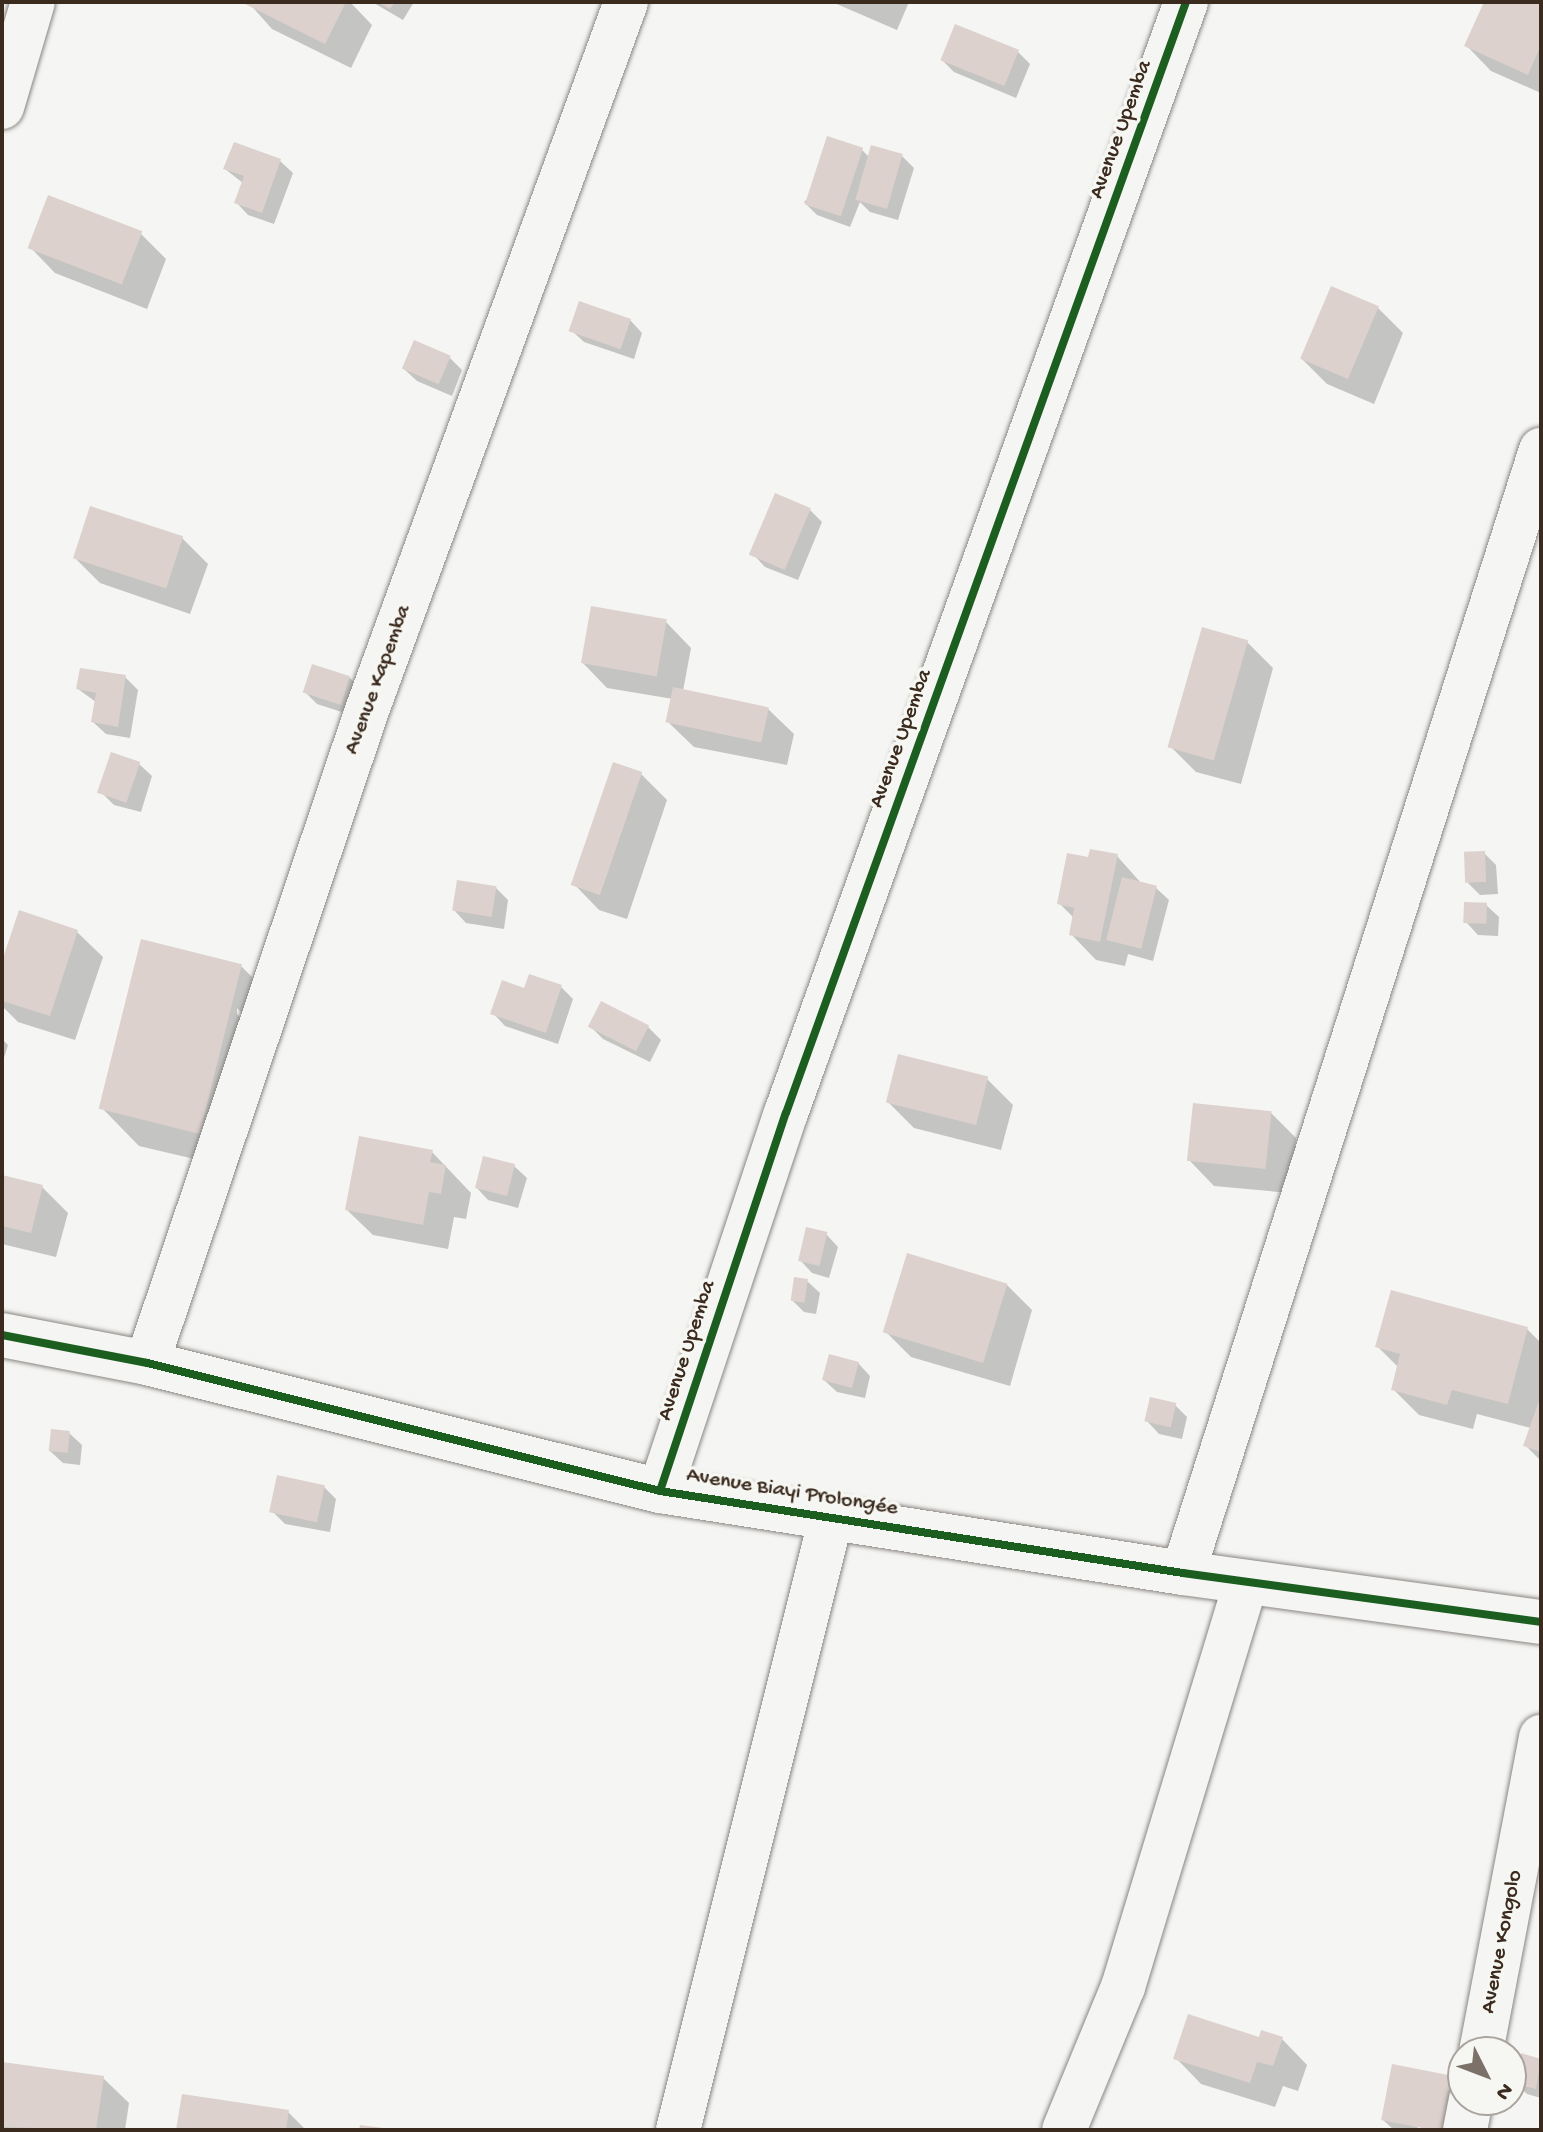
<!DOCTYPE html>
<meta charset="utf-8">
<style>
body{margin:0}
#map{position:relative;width:1543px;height:2132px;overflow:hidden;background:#f5f5f3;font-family:"Gochi Hand",sans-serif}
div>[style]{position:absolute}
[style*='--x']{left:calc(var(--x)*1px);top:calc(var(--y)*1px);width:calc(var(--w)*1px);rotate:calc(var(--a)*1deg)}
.shadow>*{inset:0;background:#0003}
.building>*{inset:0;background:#dcd1cc;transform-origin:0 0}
.roads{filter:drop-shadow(0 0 2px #8a8683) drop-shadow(0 0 2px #8a8683)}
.street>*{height:44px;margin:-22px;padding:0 22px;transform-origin:22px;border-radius:22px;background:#f5f5f3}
.cycleway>*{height:8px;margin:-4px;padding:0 4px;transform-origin:4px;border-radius:4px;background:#1b5e20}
span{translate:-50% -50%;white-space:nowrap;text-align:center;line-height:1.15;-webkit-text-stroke:7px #f6f6f2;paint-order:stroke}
.street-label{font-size:22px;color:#3b2a1e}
.frame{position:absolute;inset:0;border:4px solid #3b2a1e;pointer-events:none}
.north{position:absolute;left:1447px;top:2036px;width:80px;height:80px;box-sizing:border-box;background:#f6f6f2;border:2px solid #aba49d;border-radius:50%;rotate:132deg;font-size:22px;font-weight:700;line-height:32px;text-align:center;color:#3b2a1e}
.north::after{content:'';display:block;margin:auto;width:28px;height:36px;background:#7c7169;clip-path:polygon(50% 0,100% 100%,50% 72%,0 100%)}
</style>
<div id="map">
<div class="shadow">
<div style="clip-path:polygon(248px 2px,350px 2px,372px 25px,351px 68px,272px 29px)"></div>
<div style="clip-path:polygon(372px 2px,414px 2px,403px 20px)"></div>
<div style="clip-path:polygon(832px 2px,909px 2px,897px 30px)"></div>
<div style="clip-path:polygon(1486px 2px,1541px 2px,1541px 93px,1491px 71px,1466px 45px)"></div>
<div style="clip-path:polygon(1018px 52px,1030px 64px,1016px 98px,954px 72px,942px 60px)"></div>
<div style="clip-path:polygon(862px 150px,870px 158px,902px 156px,914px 168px,898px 220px,870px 212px,860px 202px,850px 227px,817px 215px,804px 202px)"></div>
<div style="clip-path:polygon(280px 161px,293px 173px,274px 224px,248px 215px,236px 202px,243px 183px,225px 169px)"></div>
<div style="clip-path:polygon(141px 234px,166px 259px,147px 309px,55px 273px,30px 247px)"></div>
<div style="clip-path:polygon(1378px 308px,1403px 333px,1374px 404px,1327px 384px,1302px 359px)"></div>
<div style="clip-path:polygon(630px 320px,642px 333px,634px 359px,584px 342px,571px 330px)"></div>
<div style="clip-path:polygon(450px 358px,462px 370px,452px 396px,417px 381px,404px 369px)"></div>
<div style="clip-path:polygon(810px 510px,822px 522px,798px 580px,765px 567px,753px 554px)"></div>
<div style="clip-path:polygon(182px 538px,208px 564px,190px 614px,100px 583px,75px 558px)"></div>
<div style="clip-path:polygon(666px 622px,691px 648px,683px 691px,768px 709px,794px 734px,787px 765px,694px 747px,668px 722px,673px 699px,607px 688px,582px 662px)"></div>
<div style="clip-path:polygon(1203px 630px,1247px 642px,1273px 668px,1241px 784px,1196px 772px,1170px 746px)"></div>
<div style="clip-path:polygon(125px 677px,138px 690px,130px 738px,106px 734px,93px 722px,96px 702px,78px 689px)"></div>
<div style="clip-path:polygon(349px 677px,362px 690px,354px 716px,317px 704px,305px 692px)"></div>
<div style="clip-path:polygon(139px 764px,152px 776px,141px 812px,114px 805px,101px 792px)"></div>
<div style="clip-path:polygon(641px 774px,667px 800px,627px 919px,599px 910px,574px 884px)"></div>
<div style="clip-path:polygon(1484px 853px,1496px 865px,1498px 894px,1480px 895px,1468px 883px)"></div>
<div style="clip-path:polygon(1117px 856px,1142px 884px,1156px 888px,1169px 900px,1153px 961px,1128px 954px,1125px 966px,1096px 960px,1071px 934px,1074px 918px,1059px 903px,1090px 860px)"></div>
<div style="clip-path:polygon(496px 888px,508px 900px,504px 929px,466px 923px,454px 910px)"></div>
<div style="clip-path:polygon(1486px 905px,1499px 917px,1498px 936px,1478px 935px,1466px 922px)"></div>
<div style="clip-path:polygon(77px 932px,103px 957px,75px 1040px,18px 1022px,2px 1006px,2px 967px)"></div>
<div style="clip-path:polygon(241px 966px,253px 978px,243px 1015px,237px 1008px,237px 1014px,267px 1044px,237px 1169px,139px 1146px,102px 1108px)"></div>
<div style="clip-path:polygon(561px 987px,573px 999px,558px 1044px,505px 1026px,493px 1013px)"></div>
<div style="clip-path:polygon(602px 1004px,648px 1027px,661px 1040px,650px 1062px,603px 1039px,591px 1027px)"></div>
<div style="clip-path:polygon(2px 1039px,8px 1045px,2px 1064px)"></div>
<div style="clip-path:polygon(987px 1079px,1013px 1105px,1001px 1150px,914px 1128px,888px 1102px)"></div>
<div style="clip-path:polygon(1271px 1113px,1296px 1138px,1290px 1193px,1214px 1186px,1189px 1160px)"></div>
<div style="clip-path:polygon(432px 1152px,471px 1193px,466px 1219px,454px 1217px,448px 1249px,373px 1235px,347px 1210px)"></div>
<div style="clip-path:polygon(514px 1166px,527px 1178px,518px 1208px,488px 1200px,476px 1187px)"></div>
<div style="clip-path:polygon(2px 1177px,42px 1187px,68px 1213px,56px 1257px,2px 1244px)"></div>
<div style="clip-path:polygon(826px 1234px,838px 1247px,829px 1278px,812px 1273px,800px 1260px)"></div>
<div style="clip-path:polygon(807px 1281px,820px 1293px,816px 1314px,804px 1312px,791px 1299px)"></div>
<div style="clip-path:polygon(1007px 1285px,1032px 1310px,1010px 1386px,911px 1357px,885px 1331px)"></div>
<div style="clip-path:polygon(1527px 1329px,1541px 1343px,1541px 1461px,1525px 1445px,1531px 1428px,1477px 1414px,1473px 1429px,1419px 1415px,1393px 1389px,1399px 1368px,1378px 1347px)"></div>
<div style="clip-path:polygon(858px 1363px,870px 1376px,865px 1398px,837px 1392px,824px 1380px)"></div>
<div style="clip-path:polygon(1175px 1405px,1187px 1417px,1182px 1439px,1159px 1434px,1147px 1421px)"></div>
<div style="clip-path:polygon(69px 1433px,82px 1445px,80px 1465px,63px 1463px,50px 1451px)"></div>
<div style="clip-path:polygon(324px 1487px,336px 1499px,330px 1532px,285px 1524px,272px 1511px)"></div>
<div style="clip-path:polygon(1260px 2039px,1282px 2039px,1307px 2065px,1298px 2091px,1283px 2086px,1275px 2107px,1201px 2084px,1176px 2058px)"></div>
<div style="clip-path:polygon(1522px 2056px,1541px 2061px,1541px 2098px,1527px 2094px,1514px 2082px)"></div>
<div style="clip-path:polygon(2px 2064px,103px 2078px,129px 2103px,125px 2130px,2px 2130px)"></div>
<div style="clip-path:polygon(1455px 2078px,1463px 2087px,1444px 2130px,1410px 2124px,1423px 2130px,1394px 2130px,1383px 2120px)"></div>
<div style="clip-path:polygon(288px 2112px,306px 2130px,178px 2130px)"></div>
</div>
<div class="building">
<div style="clip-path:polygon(241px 2px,346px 2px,325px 44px)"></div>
<div style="clip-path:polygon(378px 2px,395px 2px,390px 9px)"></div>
<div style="clip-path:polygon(1484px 2px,1541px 2px,1541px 45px,1528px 75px,1464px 46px)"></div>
<div style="left:955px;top:24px;width:69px;height:39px;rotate:22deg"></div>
<div style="left:827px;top:136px;width:38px;height:72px;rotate:18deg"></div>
<div style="clip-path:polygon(234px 142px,281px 159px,262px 213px,234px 203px,244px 176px,223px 169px)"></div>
<div style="left:871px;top:145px;width:33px;height:57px;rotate:16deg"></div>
<div style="left:48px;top:195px;width:101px;height:57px;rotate:21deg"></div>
<div style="left:1331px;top:286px;width:52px;height:79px;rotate:23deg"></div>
<div style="left:579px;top:301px;width:55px;height:32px;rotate:19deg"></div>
<div style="left:414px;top:340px;width:40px;height:31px;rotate:23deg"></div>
<div style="left:775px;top:493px;width:39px;height:67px;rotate:23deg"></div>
<div style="left:90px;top:506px;width:98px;height:55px;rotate:18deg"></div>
<div style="left:591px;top:606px;width:77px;height:58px;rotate:10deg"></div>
<div style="left:1202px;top:627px;width:48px;height:125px;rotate:16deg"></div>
<div style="left:312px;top:664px;width:40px;height:30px;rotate:18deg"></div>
<div style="clip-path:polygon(80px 668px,126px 675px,118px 727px,91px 722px,96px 693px,76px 689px)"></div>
<div style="left:673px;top:687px;width:98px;height:36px;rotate:12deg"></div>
<div style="left:111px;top:752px;width:31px;height:43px;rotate:19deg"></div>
<div style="left:613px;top:762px;width:31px;height:130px;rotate:19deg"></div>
<div style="clip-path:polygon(1090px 849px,1118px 854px,1100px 942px,1069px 935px,1074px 908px,1057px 904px,1067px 853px,1088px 857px)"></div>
<div style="left:1485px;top:851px;width:31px;height:21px;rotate:88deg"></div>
<div style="left:1122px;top:877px;width:36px;height:65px;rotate:14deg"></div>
<div style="left:457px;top:880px;width:40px;height:31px;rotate:9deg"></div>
<div style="left:1464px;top:902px;width:23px;height:21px;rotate:2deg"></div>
<div style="clip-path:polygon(19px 910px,78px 930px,50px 1016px,2px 1001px,2px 961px)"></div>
<div style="left:141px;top:939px;width:104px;height:175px;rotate:14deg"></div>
<div style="clip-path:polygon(529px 974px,562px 985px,546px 1033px,490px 1014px,502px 980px,524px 988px)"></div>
<div style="left:601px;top:1001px;width:54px;height:29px;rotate:27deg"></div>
<div style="left:898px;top:1054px;width:93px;height:50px;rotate:14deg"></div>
<div style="left:1193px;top:1103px;width:79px;height:58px;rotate:6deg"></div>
<div style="clip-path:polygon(359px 1136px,433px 1150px,430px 1162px,446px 1165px,441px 1194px,429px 1192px,423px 1225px,345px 1210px)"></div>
<div style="left:483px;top:1156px;width:33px;height:33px;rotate:14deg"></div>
<div style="clip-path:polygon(2px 1175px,43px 1185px,31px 1233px,2px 1226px)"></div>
<div style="left:806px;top:1227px;width:22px;height:35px;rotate:13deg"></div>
<div style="left:907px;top:1253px;width:105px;height:83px;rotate:17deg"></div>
<div style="left:794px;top:1277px;width:14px;height:24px;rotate:8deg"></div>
<div style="clip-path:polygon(1391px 1290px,1528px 1327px,1508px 1404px,1452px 1390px,1447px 1405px,1391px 1390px,1400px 1354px,1375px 1347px)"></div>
<div style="left:829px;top:1354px;width:31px;height:27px;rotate:15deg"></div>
<div style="clip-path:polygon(1541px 1395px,1541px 1452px,1523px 1446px)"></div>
<div style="left:1150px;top:1397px;width:27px;height:25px;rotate:13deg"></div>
<div style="left:51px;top:1429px;width:19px;height:22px;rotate:6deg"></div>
<div style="left:277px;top:1475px;width:49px;height:38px;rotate:12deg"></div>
<div style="clip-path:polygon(1188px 2014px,1259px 2037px,1261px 2030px,1283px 2037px,1273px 2066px,1257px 2062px,1250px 2083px,1173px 2059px)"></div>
<div style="clip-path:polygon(1521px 2053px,1541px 2059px,1536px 2089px,1512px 2083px)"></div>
<div style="clip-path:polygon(2px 2062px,104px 2076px,96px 2130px,2px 2127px)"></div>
<div style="left:1392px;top:2064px;width:65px;height:57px;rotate:11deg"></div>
<div style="clip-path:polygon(182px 2094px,289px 2110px,286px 2130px,176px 2130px)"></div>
<div style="clip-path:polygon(360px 2125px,383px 2128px,383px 2130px,359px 2130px)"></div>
</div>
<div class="roads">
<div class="street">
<div style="--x:2;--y:107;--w:109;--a:-73.6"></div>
<div style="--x:2;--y:1335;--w:148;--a:10.9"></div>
<div style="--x:147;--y:1363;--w:529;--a:14.01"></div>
<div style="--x:660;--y:1491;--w:529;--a:8.91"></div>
<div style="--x:1183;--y:1573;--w:361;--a:7.8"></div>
<div style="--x:147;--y:1363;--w:686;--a:-71.38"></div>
<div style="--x:366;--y:713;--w:757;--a:-69.91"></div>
<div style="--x:660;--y:1491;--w:398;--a:-71.6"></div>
<div style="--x:786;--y:1113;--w:1181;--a:-70.2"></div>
<div style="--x:1183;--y:1573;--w:1179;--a:-72.32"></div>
<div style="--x:1481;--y:2052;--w:321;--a:-79.2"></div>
<div style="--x:678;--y:2130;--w:631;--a:-75.96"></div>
<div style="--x:1064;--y:2130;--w:155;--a:-67.6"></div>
<div style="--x:1123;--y:1987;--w:423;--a:-73.1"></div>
<div style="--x:1465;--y:2130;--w:31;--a:-79"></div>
</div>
</div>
<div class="cycleway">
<div style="--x:2;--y:1335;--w:148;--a:10.9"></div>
<div style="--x:147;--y:1363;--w:529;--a:14.01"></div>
<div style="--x:660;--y:1491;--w:529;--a:8.91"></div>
<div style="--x:1183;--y:1573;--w:361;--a:7.8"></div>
<div style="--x:660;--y:1491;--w:398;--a:-71.6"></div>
<div style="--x:786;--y:1113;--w:1181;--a:-70.2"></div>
</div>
<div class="street-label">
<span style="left:1122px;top:130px;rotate:-70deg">Avenue Upemba</span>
<span style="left:379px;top:680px;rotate:-70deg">Avenue Kapemba</span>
<span style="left:902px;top:739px;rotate:-70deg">Avenue Upemba</span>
<span style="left:688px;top:1351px;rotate:-72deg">Avenue Upemba</span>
<span style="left:792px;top:1493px;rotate:9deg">Avenue Biayi Prolongée</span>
<span style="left:1503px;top:1942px;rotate:-79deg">Avenue Kongolo</span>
</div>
<div class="frame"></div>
<div class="north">N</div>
</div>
